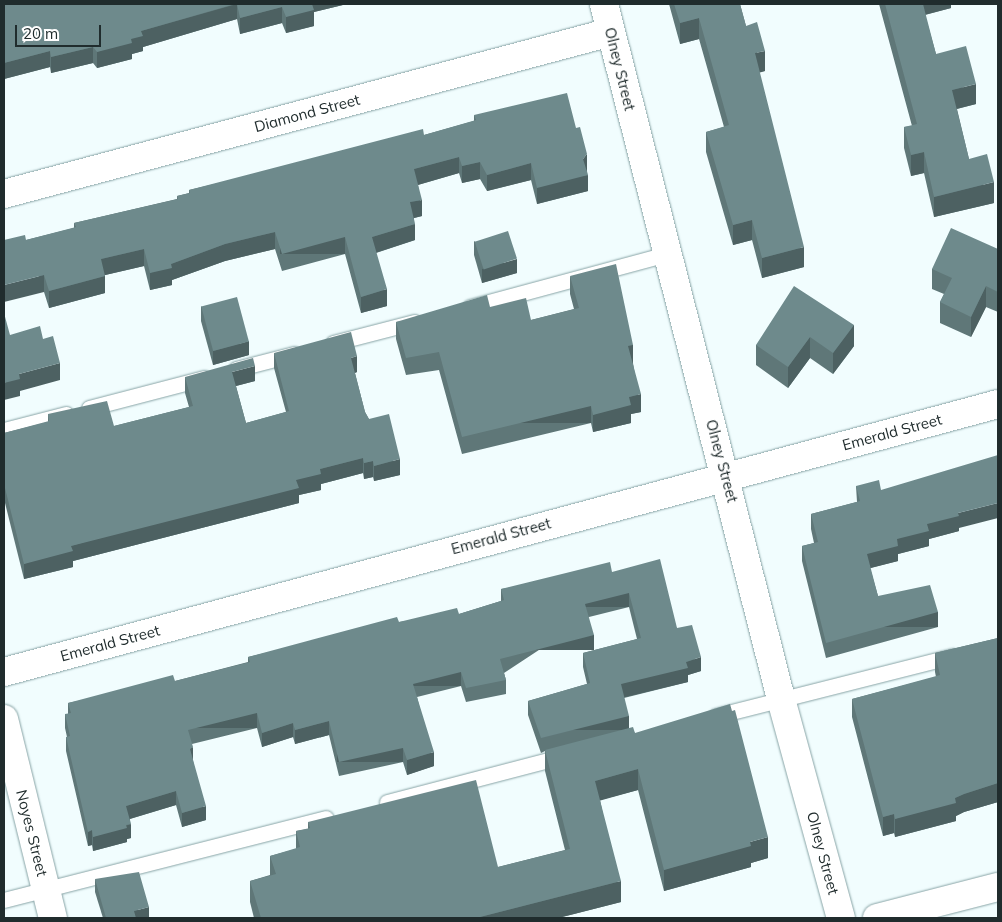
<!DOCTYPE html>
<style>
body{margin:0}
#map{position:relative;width:1002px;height:922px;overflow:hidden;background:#f1fdfe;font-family:Mulish,sans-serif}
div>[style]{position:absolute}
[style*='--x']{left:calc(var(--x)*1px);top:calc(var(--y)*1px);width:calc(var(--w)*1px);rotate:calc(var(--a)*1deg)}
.roads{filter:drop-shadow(0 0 1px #88a4a6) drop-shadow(0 0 1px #88a4a6)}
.service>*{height:15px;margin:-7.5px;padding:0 7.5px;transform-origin:7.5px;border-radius:7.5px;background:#fff}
.minor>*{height:28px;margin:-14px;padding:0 14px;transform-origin:14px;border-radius:14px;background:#fff}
.wall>*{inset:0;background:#5f7778}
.shaded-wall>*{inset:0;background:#4d6162;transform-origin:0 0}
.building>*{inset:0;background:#6e8a8c;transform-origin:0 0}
span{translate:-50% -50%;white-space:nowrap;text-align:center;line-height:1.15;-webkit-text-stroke:4.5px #fff;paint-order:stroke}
.street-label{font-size:15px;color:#202c2d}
.frame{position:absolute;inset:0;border:5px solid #202c2d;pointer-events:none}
.scale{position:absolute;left:15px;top:25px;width:86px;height:22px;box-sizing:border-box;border:2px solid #202c2d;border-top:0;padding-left:6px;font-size:15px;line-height:18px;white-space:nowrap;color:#202c2d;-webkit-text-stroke:4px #fff;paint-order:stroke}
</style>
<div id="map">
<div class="roads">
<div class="service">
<div style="--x:470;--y:307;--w:204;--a:-15.1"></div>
<div style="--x:333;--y:343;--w:84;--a:-14.5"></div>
<div style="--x:236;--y:369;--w:60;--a:-14.5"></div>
<div style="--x:89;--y:408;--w:119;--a:-14.6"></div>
<div style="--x:4;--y:430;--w:64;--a:-14.5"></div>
<div style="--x:716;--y:716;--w:244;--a:-14.2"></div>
<div style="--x:387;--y:802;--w:182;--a:-14.6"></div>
<div style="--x:4;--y:900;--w:332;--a:-14.3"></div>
</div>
<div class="minor">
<div style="--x:604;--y:4;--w:717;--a:75.71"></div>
<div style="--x:781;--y:699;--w:227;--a:74.7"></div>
<div style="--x:4;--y:194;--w:628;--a:-14.94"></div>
<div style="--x:4;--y:672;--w:1029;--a:-15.09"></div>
<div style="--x:4;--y:719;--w:205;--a:76.2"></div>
<div style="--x:877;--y:918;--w:125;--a:-14.4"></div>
</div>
</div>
<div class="wall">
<div style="clip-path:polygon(4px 4px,347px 4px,314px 12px,314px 26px,286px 33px,282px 23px,240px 34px,237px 19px,143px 47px,143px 51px,132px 54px,132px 59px,97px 68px,93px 63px,51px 73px,50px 67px,4px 79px)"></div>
<div style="clip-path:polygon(669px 4px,740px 4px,746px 26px,765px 71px,759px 72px,804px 267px,762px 278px,752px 240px,733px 245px,706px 152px,706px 132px,724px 127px,699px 39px,680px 44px)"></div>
<div style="clip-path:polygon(879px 4px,951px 4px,951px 8px,925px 15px,936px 54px,976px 104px,957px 109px,969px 159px,994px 203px,934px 217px,924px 173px,911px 176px,904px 148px,904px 127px,912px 126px)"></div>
<div style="clip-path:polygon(474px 115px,587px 170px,588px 191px,537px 204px,531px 180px,487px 191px,480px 179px,462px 183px,459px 173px,418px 185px,422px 216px,414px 218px,415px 240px,376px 253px,387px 306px,361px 313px,345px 254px,282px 271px,275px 249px,225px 261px,172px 280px,172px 285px,150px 290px,144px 266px,105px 275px,105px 293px,49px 308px,44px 292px,26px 240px,74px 228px,74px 223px,177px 199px,177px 196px,189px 193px,189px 190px,424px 135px,474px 121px)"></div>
<div style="clip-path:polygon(474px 241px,517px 273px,482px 283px,474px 255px)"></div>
<div style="clip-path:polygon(998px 249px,998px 312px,986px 307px,971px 337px,940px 323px,940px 302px,944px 294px,932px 289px,932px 269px)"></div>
<div style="clip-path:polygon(570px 276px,633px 363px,641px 412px,631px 414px,631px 423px,593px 432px,591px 423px,462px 454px,439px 370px,406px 375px,396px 339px,396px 322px,490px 307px,531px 320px,574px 309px,570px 294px)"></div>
<div style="clip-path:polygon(201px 306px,249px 355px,213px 365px,201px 321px)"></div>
<div style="clip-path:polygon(854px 325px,854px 346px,833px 374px,810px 358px,788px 388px,756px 365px,756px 345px)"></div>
<div style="clip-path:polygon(274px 353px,357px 372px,355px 373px,365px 412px,400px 475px,374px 481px,373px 477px,364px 479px,363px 473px,321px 484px,321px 490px,299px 495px,299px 503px,73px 561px,73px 567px,24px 579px,4px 499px,4px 433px,48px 422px,48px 414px,114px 426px,189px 407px,185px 393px,185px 377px,255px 381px,236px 386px,246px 423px,286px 412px,274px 368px)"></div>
<div style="clip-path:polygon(856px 486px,881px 490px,959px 528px,959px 531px,929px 539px,929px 546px,898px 554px,898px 561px,870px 568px,878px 596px,938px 627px,826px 658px,802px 561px,802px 546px,814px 543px,811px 529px,811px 514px,857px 502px)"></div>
<div style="clip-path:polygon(612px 572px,677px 628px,701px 671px,688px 675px,688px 682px,624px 698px,629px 729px,635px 733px,768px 858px,751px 863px,751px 867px,664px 891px,638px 790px,600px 800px,621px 902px,558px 918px,254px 918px,250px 902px,250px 881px,270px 875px,270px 856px,296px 849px,296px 831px,308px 829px,308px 822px,498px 867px,565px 850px,545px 771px,545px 751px,541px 753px,528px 715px,528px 701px,587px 684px,583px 667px,583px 653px,637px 639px,629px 607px,589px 617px,504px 673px,506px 680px,506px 694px,466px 702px,461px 686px,417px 697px,434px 766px,407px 775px,403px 762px,339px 776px,329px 735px,295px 744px,293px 737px,262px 747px,257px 728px,192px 744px,193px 761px,206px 820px,182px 827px,176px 805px,130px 819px,131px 838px,127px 839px,127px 842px,93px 851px,92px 845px,88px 846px,66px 751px,66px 737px,67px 737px,65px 728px,65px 714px,68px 714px,68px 703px,175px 681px,248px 662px,248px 657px,399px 622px,459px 614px,501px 601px,501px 589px)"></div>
<div style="clip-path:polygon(998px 638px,998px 802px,964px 812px,956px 816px,956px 821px,895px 837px,894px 833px,883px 836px,852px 717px,852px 699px,936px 677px,935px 672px,935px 653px)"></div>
<div style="clip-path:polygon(95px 879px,149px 918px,103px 918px,95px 892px)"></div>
</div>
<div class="shaded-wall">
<div style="clip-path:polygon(237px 4px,237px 19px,143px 47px,143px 51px,132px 54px,132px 59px,97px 68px,97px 52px,131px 39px,141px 31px)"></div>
<div style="clip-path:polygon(311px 4px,347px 4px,314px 12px,314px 26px,286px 33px,286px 17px)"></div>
<div style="clip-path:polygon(920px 4px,951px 4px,951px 8px,920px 16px)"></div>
<div style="clip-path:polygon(282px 7px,282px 23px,240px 34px,240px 18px)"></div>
<div style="clip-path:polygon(699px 18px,699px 39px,680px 44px,680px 23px)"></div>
<div style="clip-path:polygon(93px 47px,93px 63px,51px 73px,51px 57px)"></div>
<div style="clip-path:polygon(50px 51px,50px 67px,4px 79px,4px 63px)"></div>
<div style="clip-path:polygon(765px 51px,765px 71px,755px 74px,755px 53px)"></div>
<div style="clip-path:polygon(976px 84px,976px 104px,952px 110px,952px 90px)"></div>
<div style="clip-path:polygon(924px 152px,924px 173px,911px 176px,911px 155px)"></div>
<div style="clip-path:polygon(587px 154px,587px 170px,584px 176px,588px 175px,588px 191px,537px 204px,537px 188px,583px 159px)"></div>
<div style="clip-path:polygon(459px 157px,459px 173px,414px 186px,414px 169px)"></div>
<div style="clip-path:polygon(480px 162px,480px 179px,462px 183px,462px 166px)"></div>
<div style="clip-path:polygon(531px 163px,531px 180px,487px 191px,487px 175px)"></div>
<div style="clip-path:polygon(994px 182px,994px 203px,934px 217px,934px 197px)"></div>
<div style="clip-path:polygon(422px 200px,422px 216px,410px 219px,410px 202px)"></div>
<div style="clip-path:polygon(752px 220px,752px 240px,733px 245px,733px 225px)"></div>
<div style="clip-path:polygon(415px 224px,415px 240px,372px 254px,372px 237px)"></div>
<div style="clip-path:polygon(275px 232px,275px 249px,225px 261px,172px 280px,172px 285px,150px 290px,150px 273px,171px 264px,225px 244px)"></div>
<div style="left:345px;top:237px;width:17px;height:65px;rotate:90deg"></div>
<div style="clip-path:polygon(804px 247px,804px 267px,762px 278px,762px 258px)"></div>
<div style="clip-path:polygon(144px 249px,144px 266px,101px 276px,101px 259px)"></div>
<div style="clip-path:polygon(517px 259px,517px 273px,482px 283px,482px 269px)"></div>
<div style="clip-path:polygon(44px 275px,44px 292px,4px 302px,4px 285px)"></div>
<div style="clip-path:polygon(105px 276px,105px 293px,49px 308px,49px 291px)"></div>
<div style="clip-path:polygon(986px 286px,986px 307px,971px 337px,971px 317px)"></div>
<div style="clip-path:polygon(387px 289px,387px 306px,361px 313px,361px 297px)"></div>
<div style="clip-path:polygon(854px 325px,854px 346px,833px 374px,833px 353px)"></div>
<div style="clip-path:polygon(810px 337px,810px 358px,788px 388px,788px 367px)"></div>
<div style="clip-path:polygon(249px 341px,249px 355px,213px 365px,213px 351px)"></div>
<div style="left:633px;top:345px;width:18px;height:5px;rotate:90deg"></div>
<div style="clip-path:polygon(357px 356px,357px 372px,351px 374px,351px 358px)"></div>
<div style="clip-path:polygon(60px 363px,60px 380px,20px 391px,20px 396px,4px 400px,4px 383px,19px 374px)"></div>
<div style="clip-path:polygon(255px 366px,255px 381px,232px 387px,232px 372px)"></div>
<div style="clip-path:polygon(641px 394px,641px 412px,631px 414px,631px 423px,593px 432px,593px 415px,629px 397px)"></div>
<div style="left:591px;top:406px;width:17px;height:133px;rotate:90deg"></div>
<div style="clip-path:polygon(363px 458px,363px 473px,321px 484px,321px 490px,299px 495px,299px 503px,73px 561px,73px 567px,24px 579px,24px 564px,71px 546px,296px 480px,320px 469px)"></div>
<div style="clip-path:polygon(400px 459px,400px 475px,374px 481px,374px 466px)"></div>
<div style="clip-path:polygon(373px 461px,373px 477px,364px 479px,364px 463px)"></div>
<div style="clip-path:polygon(998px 503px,998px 518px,959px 528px,959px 531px,929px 539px,929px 546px,898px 554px,898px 561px,867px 569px,867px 554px,927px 524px,958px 513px)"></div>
<div style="left:629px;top:593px;width:14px;height:45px;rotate:90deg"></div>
<div style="left:938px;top:612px;width:15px;height:116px;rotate:90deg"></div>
<div style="left:594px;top:635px;width:15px;height:97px;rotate:90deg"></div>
<div style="clip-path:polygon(701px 657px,701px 671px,688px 675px,688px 682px,621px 698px,621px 684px)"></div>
<div style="left:461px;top:672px;width:14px;height:49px;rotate:90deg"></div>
<div style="left:257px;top:713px;width:15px;height:71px;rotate:90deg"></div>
<div style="left:629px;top:716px;width:14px;height:91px;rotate:90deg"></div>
<div style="clip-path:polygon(329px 721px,329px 735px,295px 744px,295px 730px)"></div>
<div style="clip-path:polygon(293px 723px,293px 737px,262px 747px,262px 733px)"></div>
<div style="clip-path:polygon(193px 747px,193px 762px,190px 749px)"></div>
<div style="left:403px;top:748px;width:14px;height:66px;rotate:90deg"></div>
<div style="clip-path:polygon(434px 752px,434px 766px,407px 775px,407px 760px)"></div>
<div style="clip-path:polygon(638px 769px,638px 790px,595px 802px,595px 781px)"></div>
<div style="clip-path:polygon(998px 783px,998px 802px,964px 812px,956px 816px,956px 821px,895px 837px,895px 819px,955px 798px,964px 794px)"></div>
<div style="clip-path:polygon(176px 791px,176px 805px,126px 820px,126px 806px)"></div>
<div style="clip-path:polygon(206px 806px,206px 820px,182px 827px,182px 813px)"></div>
<div style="clip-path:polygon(894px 814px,894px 833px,883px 836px,883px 817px)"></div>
<div style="clip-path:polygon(131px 824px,131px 838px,127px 839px,127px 842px,93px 851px,93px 837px)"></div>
<div style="clip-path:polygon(92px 830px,92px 845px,88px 846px,88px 832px)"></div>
<div style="clip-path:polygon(768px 837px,768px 858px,751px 863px,751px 867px,664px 891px,664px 870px,750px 842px)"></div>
<div style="clip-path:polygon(621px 881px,621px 902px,558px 918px,476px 918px)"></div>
<div style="clip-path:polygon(149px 907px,149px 918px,134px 918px,134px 911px)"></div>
</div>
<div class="building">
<div style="clip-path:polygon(4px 4px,235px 4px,141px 31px,143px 36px,131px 39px,132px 43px,97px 52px,93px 47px,51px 57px,50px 51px,4px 63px)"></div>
<div style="clip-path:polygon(237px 4px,312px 4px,314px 10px,286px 17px,282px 7px,240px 18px)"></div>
<div style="clip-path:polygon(674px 4px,740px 4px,746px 26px,757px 22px,765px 51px,755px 53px,804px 247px,762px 258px,752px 220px,733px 225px,706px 132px,729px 125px,699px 18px,680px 23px)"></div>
<div style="clip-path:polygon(885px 4px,923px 4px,936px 54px,966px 46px,976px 84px,952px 90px,969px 159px,987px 154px,994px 182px,934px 197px,924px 152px,911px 155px,904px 127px,917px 124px)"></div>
<div style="clip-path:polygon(567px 93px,576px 128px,580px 127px,587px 154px,583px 159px,588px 175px,537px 188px,531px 163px,487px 175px,480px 162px,462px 166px,459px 157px,414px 169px,422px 200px,410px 202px,415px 224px,372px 237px,387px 289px,361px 297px,345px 237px,282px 254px,275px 232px,225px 244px,171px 264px,172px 268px,150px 273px,144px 249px,101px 259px,105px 276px,49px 291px,44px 275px,4px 285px,4px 240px,25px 235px,26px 240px,76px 227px,74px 223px,178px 199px,177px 196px,190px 193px,189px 190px,423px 129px,424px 135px,476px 120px,474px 115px)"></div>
<div style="clip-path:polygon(951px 228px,998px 249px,998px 292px,986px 286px,971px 317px,940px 302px,952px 278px,932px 269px)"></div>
<div style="left:508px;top:231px;width:29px;height:35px;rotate:72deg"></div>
<div style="clip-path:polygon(616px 264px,633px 345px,628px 346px,641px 394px,629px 397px,631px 405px,593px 415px,591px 406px,462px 437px,439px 352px,406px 358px,396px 322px,487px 295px,490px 307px,526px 298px,531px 320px,579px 308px,570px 276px)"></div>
<div style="clip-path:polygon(794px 286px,854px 325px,833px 353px,810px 337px,788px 367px,756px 345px)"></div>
<div style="left:237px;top:297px;width:46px;height:37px;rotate:75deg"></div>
<div style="clip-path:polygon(4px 313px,10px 335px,40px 326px,43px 339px,53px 336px,60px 363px,19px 374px,20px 379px,4px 383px)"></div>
<div style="clip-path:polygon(351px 332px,357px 356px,351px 358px,365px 412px,369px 419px,389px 414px,400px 459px,374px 466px,373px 461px,364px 463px,363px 458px,320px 469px,321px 474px,296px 480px,299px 488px,71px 546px,73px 551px,24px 564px,4px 484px,4px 433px,49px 421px,48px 414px,107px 401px,114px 426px,193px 406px,185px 377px,253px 358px,255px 366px,232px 372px,246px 423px,289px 411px,274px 353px)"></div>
<div style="clip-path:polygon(998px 455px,998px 503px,958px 513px,959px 516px,927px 524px,929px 531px,897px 539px,898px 546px,867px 554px,878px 596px,930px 585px,938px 612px,826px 643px,802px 546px,818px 542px,811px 514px,860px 501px,856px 486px,879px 480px,881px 490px)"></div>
<div style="clip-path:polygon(660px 559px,677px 628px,692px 625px,701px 657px,686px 662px,688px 668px,621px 684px,629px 716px,541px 738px,528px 701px,590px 683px,583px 653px,641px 638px,629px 593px,585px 604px,594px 635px,500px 659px,506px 680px,466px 688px,461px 672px,413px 684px,434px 752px,407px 760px,403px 748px,339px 762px,329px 721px,295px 730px,293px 723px,262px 733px,257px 713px,188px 730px,193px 747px,190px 749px,206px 806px,182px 813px,176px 791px,126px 806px,131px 824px,126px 825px,127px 828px,93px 837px,92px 830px,88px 832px,66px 737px,70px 736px,65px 714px,71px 713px,68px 703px,173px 675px,175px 681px,250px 662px,248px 657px,397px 617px,399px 622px,457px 608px,459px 614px,504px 600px,501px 589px,610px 562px,612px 572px)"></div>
<div style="clip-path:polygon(998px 638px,998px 783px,964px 794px,955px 798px,956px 803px,895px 819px,894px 814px,883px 817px,852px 699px,940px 675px,935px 653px)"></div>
<div style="clip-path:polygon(730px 704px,732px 711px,735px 710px,768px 837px,750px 842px,751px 846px,664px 870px,638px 769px,595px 781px,621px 881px,476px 918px,261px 918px,250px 881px,276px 874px,270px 856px,300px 847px,296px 831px,310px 828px,308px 822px,476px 780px,498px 867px,570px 849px,545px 750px,633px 727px,635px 733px)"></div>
<div style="clip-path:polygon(139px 872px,149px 907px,134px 911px,136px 918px,106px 918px,95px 879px)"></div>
</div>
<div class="street-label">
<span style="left:620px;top:69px;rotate:76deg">Olney Street</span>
<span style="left:307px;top:113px;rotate:-15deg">Diamond Street</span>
<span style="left:892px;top:432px;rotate:-15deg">Emerald Street</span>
<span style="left:722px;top:461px;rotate:75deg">Olney Street</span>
<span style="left:501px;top:536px;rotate:-15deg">Emerald Street</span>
<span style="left:110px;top:643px;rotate:-15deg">Emerald Street</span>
<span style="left:32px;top:833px;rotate:76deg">Noyes Street</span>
<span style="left:823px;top:853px;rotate:75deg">Olney Street</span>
</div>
<div class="frame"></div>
<div class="scale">20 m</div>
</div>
